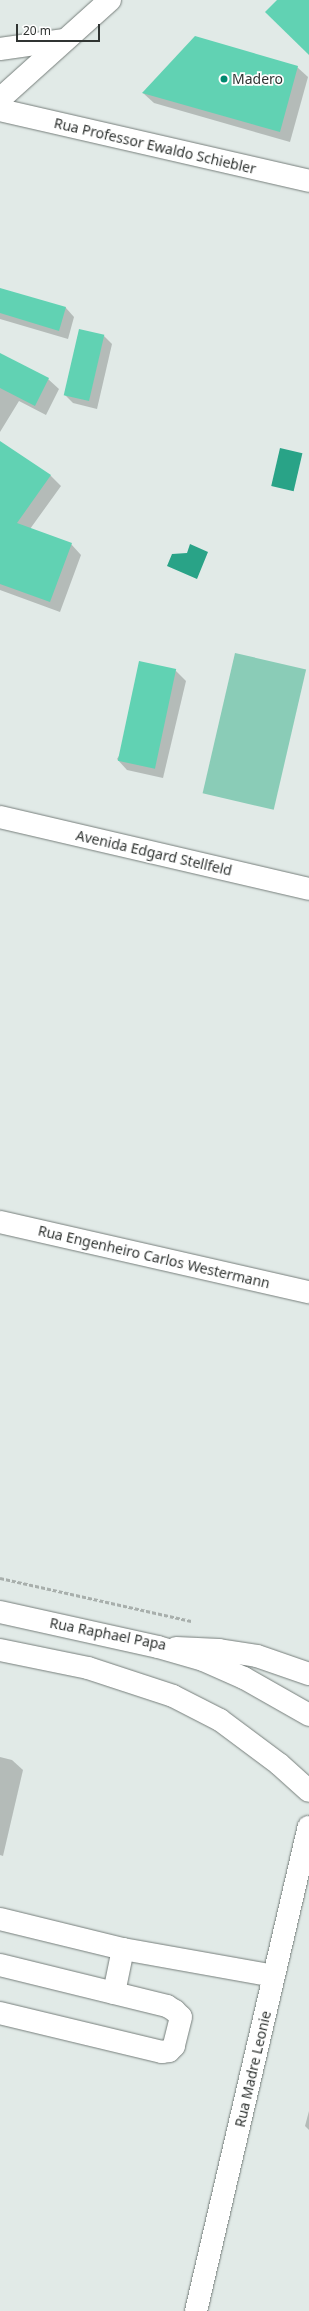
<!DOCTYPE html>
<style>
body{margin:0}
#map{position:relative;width:309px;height:2311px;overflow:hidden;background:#e1eae7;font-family:"Noto Sans",sans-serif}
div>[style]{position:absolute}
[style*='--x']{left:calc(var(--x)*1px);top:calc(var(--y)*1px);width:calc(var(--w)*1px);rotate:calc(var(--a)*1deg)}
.green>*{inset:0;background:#8accb7;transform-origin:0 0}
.water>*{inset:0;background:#29a387;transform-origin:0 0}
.shadow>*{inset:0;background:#0003}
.building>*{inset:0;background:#61d2b3;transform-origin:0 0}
.path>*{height:2.5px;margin-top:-1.25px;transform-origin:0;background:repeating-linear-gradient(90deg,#a8afac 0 4px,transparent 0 6px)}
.roads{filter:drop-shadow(0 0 1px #767e7b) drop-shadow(0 0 1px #767e7b)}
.minor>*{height:22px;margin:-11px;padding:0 11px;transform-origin:11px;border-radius:11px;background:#fff}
.major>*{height:22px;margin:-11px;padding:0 11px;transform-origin:11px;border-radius:11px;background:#fff}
.highway>*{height:22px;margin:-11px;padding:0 11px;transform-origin:11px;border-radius:11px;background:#fff}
.dots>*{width:11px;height:11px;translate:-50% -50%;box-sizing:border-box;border:2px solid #fff;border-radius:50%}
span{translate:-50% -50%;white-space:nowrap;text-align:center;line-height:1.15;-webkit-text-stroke:3.5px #fff;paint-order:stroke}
.poi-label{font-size:14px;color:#303432}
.left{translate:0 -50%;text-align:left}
.street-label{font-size:14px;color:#303432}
.scale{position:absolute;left:16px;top:24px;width:84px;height:18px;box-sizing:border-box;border:2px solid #303432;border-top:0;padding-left:5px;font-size:12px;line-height:14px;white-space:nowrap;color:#303432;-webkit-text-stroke:3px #fff;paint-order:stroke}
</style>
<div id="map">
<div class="green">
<div style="left:235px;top:653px;width:73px;height:144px;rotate:13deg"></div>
</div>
<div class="water">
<div style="left:280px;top:448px;width:23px;height:39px;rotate:13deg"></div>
<div style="clip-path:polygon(190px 544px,208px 552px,197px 579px,167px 566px,172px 554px,187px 553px)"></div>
</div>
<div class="shadow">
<div style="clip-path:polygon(297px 67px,308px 77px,290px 142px,154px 103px,143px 93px)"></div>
<div style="clip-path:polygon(0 289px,66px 308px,74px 317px,68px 339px,0 319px)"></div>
<div style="clip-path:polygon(104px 336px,112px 344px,97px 409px,73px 403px,65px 395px)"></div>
<div style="clip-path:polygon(0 354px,48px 379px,59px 389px,46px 415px,19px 401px,0 432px)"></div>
<div style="clip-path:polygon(0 442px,51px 476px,61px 486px,30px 529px,71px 544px,81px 555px,60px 612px,0 590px)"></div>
<div style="clip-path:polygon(175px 670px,186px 681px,163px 778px,127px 770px,117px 759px)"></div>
<div style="clip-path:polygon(0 1757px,12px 1760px,23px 1770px,3px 1856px,0 1855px)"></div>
<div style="clip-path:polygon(309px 2111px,309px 2130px,305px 2126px)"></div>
</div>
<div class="building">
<div style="clip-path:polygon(277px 0,309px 0,309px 55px,265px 12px)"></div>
<div style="clip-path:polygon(195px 36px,298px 66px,280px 132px,142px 93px)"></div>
<div style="clip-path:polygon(0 288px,66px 307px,59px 331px,0 313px)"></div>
<div style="left:79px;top:329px;width:26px;height:68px;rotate:13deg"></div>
<div style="clip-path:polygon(0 353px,49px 378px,35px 406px,0 388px)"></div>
<div style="clip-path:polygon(0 441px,51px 475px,17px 523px,72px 543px,50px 602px,0 584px)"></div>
<div style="left:139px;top:661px;width:38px;height:102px;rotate:12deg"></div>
</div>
<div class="path">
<div style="--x:0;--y:1578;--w:196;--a:12.7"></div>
</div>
<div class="roads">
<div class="minor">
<div style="--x:0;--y:110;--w:317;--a:12.9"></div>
<div style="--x:0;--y:817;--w:317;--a:13.1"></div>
<div style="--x:0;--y:1222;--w:317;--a:12.8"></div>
<div style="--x:176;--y:1648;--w:43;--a:2.7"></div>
<div style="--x:219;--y:1650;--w:38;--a:9"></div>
<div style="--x:257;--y:1656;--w:55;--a:19.1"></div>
<div style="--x:0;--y:1919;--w:127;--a:13.7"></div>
<div style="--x:123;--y:1949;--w:45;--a:101.6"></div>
<div style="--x:123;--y:1949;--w:153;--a:10.1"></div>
<div style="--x:0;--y:1965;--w:172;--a:13.8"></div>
<div style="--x:167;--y:2006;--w:9;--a:32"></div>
<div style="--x:175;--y:2011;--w:8;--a:45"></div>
<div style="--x:181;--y:2017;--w:30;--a:104"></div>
<div style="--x:174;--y:2046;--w:7;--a:135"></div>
<div style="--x:169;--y:2051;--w:7;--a:172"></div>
<div style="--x:162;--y:2052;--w:167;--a:-166.5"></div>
<div style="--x:196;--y:2311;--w:497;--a:-76.9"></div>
</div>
<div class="major">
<div style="--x:0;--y:49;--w:65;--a:-8"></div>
<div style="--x:0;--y:99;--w:148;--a:-42"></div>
</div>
<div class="highway">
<div style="--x:0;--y:1612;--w:162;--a:12.5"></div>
<div style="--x:158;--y:1647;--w:47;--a:16.1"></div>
<div style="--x:203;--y:1660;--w:45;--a:23.7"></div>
<div style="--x:244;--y:1678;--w:75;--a:29.6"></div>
<div style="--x:0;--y:1650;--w:90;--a:11.6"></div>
<div style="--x:88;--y:1668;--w:89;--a:18.2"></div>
<div style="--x:173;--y:1696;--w:53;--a:27.1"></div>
<div style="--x:220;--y:1720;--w:74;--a:36.7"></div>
<div style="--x:279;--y:1764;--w:40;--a:42"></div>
</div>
</div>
<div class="dots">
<div style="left:224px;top:79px;background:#00896f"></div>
</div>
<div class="poi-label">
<span class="left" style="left:232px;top:79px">Madero</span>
</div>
<div class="street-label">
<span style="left:155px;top:146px;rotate:13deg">Rua Professor Ewaldo Schiebler</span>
<span style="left:154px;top:853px;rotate:13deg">Avenida Edgard Stellfeld</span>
<span style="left:154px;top:1257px;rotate:13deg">Rua Engenheiro Carlos Westermann</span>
<span style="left:108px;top:1634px;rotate:11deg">Rua Raphael Papa</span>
<span style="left:253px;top:2069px;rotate:-77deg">Rua Madre Leonie</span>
</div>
<div class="scale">20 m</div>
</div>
